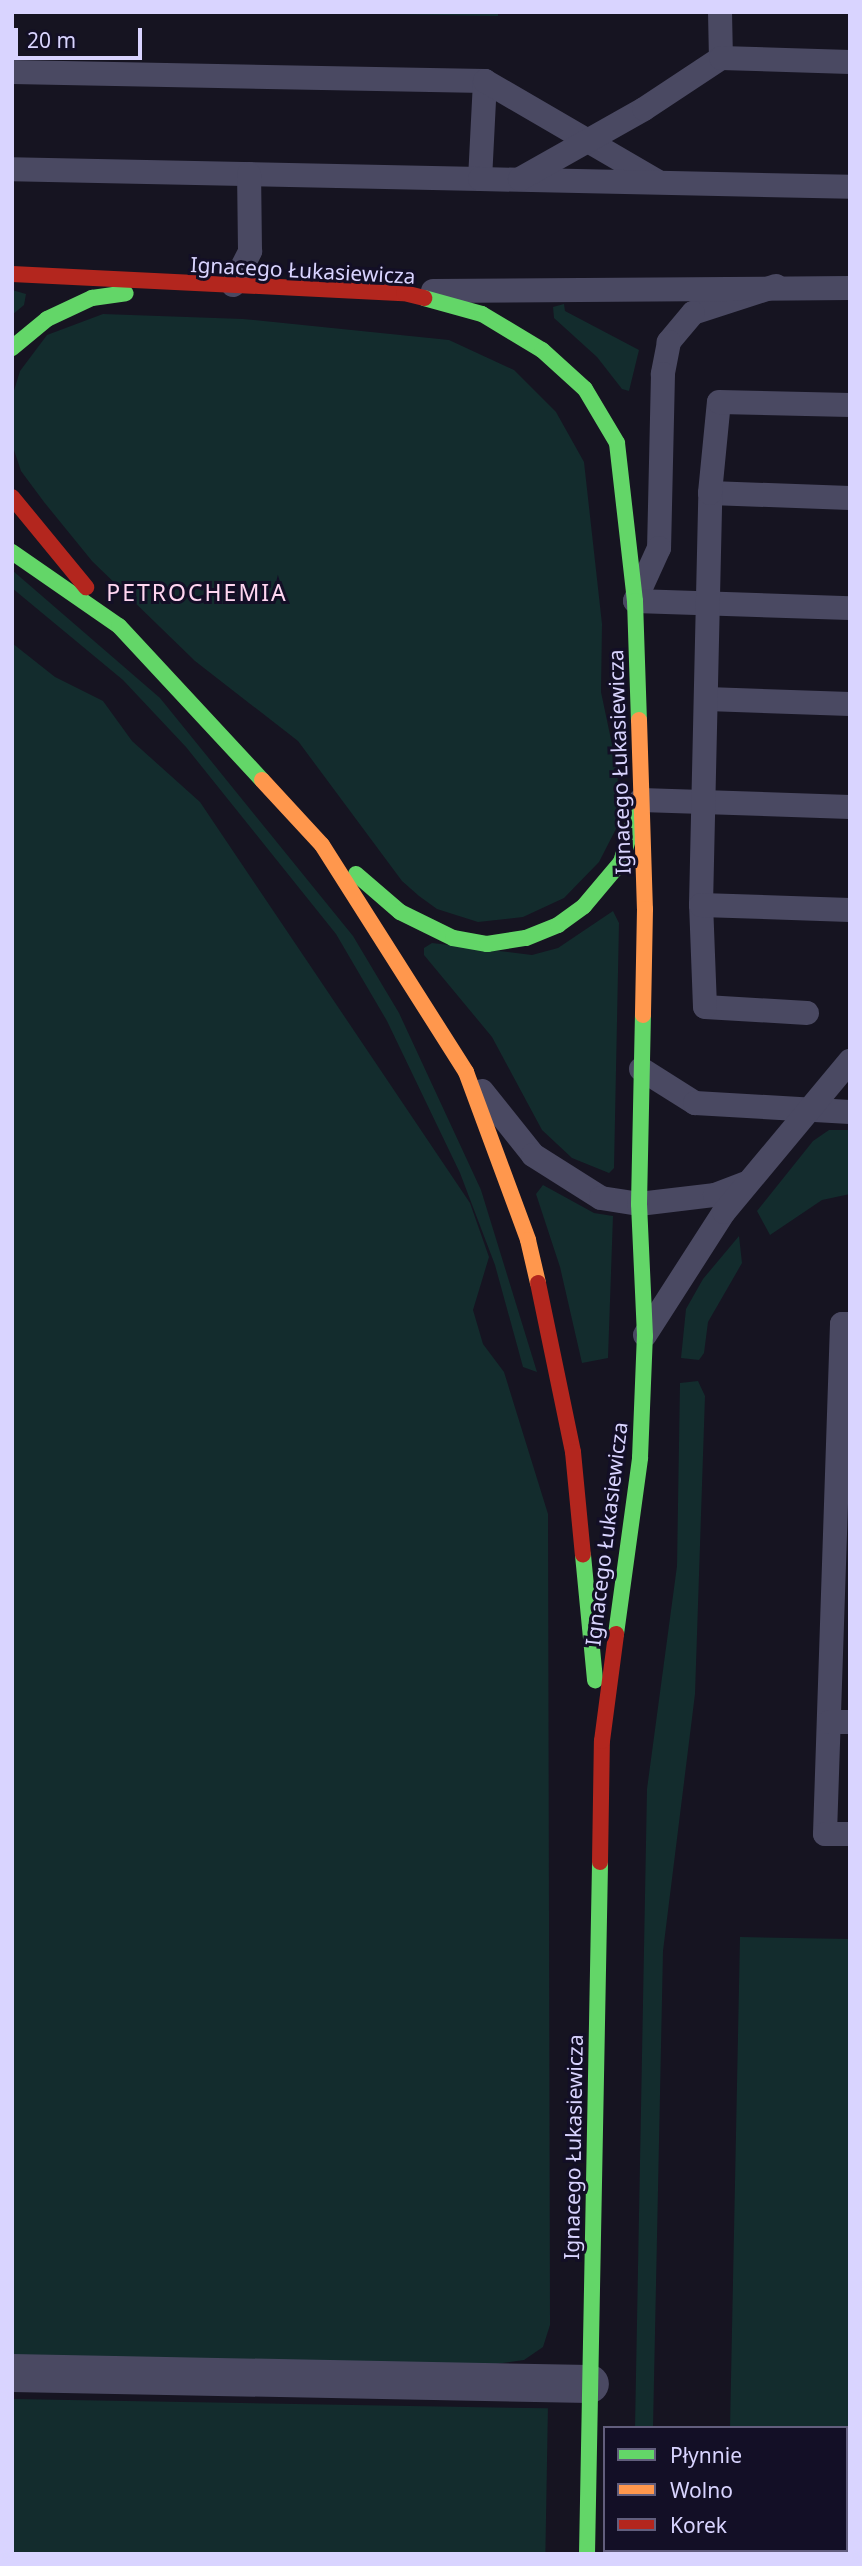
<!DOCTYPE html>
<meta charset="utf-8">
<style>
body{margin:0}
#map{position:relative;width:862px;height:2566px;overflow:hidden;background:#161421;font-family:"Noto Sans",sans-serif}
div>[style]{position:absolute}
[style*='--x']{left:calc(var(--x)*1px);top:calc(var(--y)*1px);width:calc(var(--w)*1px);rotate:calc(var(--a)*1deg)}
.green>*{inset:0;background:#132c2d;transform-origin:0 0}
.lane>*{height:24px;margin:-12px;padding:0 12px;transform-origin:12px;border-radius:12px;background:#4a4962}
.street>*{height:38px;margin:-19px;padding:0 19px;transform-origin:19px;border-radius:19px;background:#4a4962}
.fast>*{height:16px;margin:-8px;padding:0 8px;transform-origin:8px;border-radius:8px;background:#63d668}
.slow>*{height:16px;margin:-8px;padding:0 8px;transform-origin:8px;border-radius:8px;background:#ff974d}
.jam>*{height:16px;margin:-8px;padding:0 8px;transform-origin:8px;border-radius:8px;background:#b3261e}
span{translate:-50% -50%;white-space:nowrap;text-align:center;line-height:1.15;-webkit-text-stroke:6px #130f26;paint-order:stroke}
.street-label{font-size:21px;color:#d9d4ff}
.neighbourhood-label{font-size:23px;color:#ffd6f0;letter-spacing:2px}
.frame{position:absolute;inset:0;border:14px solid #d9d4ff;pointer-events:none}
.legend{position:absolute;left:603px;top:2426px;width:245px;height:126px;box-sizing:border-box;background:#130f26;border:2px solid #625e7d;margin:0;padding:9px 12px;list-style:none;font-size:21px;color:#d9d4ff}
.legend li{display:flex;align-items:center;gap:14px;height:35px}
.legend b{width:35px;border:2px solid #625e7d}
.scale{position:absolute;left:14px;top:28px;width:128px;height:32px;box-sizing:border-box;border:4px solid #d9d4ff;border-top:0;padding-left:9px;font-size:21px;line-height:24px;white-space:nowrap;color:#d9d4ff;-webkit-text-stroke:5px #130f26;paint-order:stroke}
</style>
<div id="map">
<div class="green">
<div style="clip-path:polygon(277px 12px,498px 12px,498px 16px)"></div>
<div style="clip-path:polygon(12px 290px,26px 294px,24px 305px,12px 315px)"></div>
<div style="clip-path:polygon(564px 304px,565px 311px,639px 350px,629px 391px,622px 389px,597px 357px,554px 318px,553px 307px)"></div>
<div style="clip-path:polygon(103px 314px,243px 319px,449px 340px,514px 370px,556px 412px,584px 462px,602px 624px,601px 692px,617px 768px,620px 821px,599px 862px,564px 898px,523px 917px,478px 922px,437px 909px,419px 896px,402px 881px,298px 741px,195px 661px,92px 561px,44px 502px,21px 471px,12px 444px,12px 397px,20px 371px,47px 335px)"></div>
<div style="clip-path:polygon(12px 570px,160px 698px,353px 936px,399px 1013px,481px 1190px,537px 1372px,523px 1367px,495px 1265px,460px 1173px,387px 1021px,336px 934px,186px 747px,123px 680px,12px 588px)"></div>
<div style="clip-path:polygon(12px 643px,55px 677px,103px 701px,132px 741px,200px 802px,470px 1203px,489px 1257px,473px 1310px,483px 1344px,504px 1372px,548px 1514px,550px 2325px,543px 2347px,524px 2360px,488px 2365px,12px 2363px)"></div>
<div style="clip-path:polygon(613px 911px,619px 923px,614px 1168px,609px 1173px,572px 1158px,542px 1130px,492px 1037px,424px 955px,424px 948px,432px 943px,532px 955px,558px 948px)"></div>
<div style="clip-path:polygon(829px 1130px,850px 1130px,850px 1194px,822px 1200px,770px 1235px,757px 1211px,813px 1141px)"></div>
<div style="clip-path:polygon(543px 1185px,594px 1213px,613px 1216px,608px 1358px,582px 1363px,560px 1267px,536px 1194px)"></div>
<div style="clip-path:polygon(739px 1236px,742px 1263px,708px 1322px,704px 1353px,699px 1360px,681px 1358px,686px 1309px,703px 1279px)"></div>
<div style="clip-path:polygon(698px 1381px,705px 1396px,695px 1694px,663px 1951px,653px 2428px,635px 2428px,647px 1789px,677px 1566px,680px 1383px)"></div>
<div style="clip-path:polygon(740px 1937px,850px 1939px,850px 2554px,727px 2554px,846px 2550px,846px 2428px,730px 2428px)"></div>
<div style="left:12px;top:2399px;width:536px;height:155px;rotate:1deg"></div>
</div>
<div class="lane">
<div style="--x:720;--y:12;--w:46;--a:88.8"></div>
<div style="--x:12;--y:72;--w:473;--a:1.1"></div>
<div style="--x:485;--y:81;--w:98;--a:92.9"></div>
<div style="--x:480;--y:179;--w:468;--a:-178.8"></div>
<div style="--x:485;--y:81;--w:199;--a:30.2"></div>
<div style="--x:480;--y:179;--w:370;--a:1.2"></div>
<div style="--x:520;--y:179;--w:142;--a:-29.4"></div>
<div style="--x:644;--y:109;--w:92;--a:-33.5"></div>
<div style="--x:721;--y:58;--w:129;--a:1.8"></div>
<div style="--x:233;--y:285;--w:38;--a:-63"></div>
<div style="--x:250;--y:251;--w:77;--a:-90.7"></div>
<div style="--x:776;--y:286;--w:87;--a:162"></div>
<div style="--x:693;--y:313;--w:38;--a:130"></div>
<div style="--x:669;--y:342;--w:33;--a:101"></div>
<div style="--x:663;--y:374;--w:174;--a:91.3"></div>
<div style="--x:659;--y:548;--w:58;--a:114.4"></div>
<div style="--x:635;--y:601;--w:215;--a:1.9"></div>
<div style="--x:433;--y:291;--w:417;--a:-0.4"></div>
<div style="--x:710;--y:493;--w:140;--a:2"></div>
<div style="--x:707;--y:699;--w:143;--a:2"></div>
<div style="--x:641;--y:800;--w:209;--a:1.9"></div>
<div style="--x:701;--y:905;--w:412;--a:-88.7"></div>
<div style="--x:710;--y:493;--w:91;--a:-84.4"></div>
<div style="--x:719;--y:402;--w:131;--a:1.3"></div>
<div style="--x:807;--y:1013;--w:102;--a:-176.6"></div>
<div style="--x:705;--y:1007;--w:102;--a:-92.2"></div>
<div style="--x:701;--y:905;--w:149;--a:1.9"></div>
<div style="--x:641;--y:1069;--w:64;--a:32.2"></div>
<div style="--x:695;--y:1103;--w:155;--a:3.3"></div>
<div style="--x:482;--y:1091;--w:82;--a:51.4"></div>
<div style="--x:533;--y:1155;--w:80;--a:32.3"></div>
<div style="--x:601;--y:1198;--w:38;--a:9"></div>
<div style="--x:639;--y:1204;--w:77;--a:-6.8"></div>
<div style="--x:715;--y:1195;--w:33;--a:-21"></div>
<div style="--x:850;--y:1324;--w:8;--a:180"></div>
<div style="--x:842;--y:1324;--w:510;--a:91.91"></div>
<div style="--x:825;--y:1834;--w:25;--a:0"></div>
<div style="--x:645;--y:1335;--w:146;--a:-57.3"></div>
<div style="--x:724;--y:1212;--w:197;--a:-50.2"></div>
<div style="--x:829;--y:1722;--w:21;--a:0"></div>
</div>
<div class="street">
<div style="--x:12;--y:2373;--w:578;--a:1.09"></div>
</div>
<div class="fast">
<div style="--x:424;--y:298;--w:60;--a:15.4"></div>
<div style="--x:482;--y:314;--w:70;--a:31"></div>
<div style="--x:542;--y:350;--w:58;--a:42.2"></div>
<div style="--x:585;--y:389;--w:63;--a:59.3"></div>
<div style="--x:617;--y:443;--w:159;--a:83.5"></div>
<div style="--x:635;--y:601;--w:119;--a:88.1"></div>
<div style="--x:12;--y:348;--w:45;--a:-39.6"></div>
<div style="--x:47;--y:319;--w:50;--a:-25"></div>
<div style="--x:92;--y:298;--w:34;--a:-8"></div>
<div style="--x:12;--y:552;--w:130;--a:34.7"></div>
<div style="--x:119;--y:626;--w:210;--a:47.1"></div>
<div style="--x:356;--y:874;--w:58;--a:40.8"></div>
<div style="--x:400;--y:912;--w:59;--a:26.1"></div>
<div style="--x:453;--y:938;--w:35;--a:10"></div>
<div style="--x:487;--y:944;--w:39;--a:-9"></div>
<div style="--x:526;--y:938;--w:35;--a:-22"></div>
<div style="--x:558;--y:925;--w:32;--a:-36"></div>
<div style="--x:584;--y:906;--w:57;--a:-49.9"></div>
<div style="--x:621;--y:862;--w:47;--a:-72.7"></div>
<div style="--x:583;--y:1555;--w:126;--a:84.5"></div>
<div style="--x:616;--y:1634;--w:178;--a:-82.2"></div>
<div style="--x:640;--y:1458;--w:122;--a:-87.7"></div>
<div style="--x:645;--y:1336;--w:132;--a:-92.6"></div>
<div style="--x:639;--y:1204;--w:189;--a:-88.8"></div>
<div style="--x:587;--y:2554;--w:692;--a:-88.92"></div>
</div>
<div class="slow">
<div style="--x:639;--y:720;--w:189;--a:88.2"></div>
<div style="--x:645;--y:909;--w:106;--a:91.1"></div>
<div style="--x:262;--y:780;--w:88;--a:47.3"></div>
<div style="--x:322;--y:845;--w:269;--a:57.6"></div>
<div style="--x:466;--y:1072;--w:179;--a:69.7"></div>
<div style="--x:528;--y:1240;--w:44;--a:76.9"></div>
</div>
<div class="jam">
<div style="--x:12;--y:274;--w:392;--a:2.8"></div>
<div style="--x:404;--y:293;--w:21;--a:14"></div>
<div style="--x:12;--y:497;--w:117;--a:50.6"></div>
<div style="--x:538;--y:1283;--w:173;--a:78.3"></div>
<div style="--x:573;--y:1452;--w:103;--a:84.5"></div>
<div style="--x:600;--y:1862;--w:121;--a:-89.1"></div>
<div style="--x:602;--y:1741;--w:108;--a:-82.5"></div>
</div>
<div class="street-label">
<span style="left:303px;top:270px;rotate:3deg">Ignacego Łukasiewicza</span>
<span style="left:619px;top:762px;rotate:-92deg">Ignacego Łukasiewicza</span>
<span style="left:606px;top:1534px;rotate:-83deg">Ignacego Łukasiewicza</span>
<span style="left:573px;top:2147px;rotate:-89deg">Ignacego Łukasiewicza</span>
</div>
<div class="neighbourhood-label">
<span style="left:197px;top:592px">PETROCHEMIA</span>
</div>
<div class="frame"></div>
<ul class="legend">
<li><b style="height:9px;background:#63d668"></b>Płynnie</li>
<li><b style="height:9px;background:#ff974d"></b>Wolno</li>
<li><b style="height:9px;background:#b3261e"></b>Korek</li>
</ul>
<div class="scale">20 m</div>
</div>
